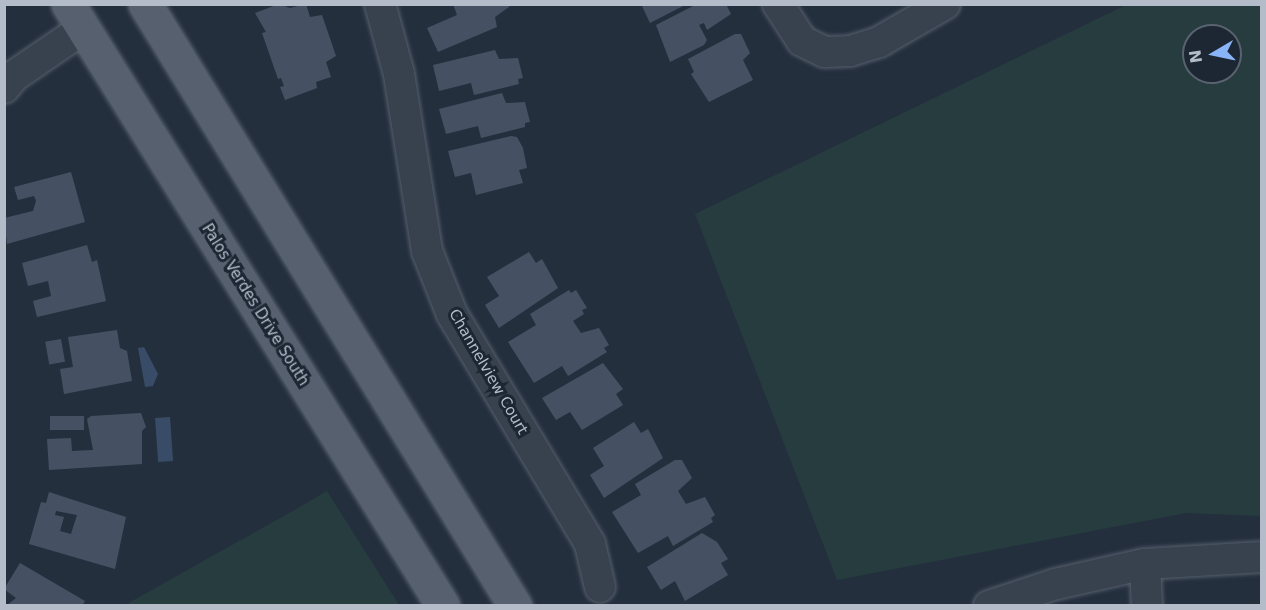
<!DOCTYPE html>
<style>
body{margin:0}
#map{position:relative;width:1266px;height:610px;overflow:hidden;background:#242f3e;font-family:"DejaVu Sans",sans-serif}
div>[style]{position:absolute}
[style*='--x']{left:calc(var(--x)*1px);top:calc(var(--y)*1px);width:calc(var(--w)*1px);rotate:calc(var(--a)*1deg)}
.green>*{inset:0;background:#263c3f}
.water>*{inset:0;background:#394c67;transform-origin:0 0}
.building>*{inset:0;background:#455162;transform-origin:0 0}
.roads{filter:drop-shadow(0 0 2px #565f6c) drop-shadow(0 0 2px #565f6c)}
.minor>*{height:30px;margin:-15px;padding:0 15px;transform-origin:15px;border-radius:15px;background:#38414e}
.major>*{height:33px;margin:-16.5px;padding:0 16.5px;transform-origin:16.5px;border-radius:16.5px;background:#56606e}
span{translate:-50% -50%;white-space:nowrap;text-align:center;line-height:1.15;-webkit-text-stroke:6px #1d2633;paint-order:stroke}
.street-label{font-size:15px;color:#b4bcc9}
.frame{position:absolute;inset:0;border:6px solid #b4bcc9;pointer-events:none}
.north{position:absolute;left:1182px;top:24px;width:60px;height:60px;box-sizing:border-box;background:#1d2633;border:2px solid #59626f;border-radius:50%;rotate:261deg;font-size:16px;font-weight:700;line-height:24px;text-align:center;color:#b4bcc9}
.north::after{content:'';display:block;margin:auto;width:21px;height:27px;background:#8ab4f8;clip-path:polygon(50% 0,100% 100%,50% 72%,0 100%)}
</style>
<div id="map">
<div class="green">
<div style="clip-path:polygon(evenodd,1126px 5px,1261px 5px,1261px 516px,1186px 513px,837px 580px,695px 214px,1126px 5px,1194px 36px,1230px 36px,1230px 72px,1194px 72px,1194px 36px)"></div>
<div style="clip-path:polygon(327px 491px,399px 605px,125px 605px,298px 508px)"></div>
</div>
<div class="water">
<div style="clip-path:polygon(144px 347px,158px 374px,153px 386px,145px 387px,138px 348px)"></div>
<div style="left:170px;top:417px;width:44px;height:15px;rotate:86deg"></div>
</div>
<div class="building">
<div style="clip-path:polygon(279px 4px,290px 8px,306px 4px,310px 17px,322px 15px,336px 56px,326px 62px,331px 77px,316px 82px,317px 88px,285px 100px,280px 87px,284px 86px,281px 78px,278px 79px,262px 33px,266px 32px,255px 13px)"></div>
<div style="clip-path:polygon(453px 4px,513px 4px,495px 17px,497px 27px,438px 52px,427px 28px,457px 15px)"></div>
<div style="clip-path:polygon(645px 4px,687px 4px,650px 23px,642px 6px)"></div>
<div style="clip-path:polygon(697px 4px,726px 4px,731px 14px,707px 30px,704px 23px,699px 25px,707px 40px,704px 45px,670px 62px,656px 25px)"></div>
<div style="clip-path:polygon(735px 34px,741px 34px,750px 53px,743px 60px,753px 80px,709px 102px,691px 74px,694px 72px,688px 59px)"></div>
<div style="clip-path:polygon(495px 50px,499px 59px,518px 58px,523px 78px,518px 79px,519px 84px,474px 95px,471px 83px,439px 91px,433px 65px)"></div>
<div style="clip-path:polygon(502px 93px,506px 103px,525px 102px,530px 122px,525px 123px,525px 127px,481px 138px,478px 126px,446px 134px,439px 109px)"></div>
<div style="clip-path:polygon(511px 136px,517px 137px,523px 148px,527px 168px,519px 170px,523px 183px,476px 195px,471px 173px,455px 177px,448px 151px)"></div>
<div style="clip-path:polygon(71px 172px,85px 222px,7px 244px,4px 218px,33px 211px,36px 201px,34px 196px,18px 200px,14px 187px)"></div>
<div style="clip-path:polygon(87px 245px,92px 262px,97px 260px,106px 301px,37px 317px,33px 301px,51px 296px,48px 281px,28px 286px,22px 263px)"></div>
<div style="clip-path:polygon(529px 252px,536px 263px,542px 259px,558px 288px,499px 328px,485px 305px,499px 296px,487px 277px)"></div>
<div style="clip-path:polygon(569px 290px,571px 293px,576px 290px,587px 308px,582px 310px,584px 314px,573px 321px,581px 333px,599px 328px,609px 345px,604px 348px,607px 352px,568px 376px,562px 366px,534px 383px,508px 342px,536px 325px,530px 314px)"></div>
<div style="clip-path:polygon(117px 330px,120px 348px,127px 351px,132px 381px,64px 394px,60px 369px,73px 367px,68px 337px)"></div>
<div style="left:61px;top:339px;width:23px;height:16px;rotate:80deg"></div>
<div style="clip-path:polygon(603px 363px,623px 389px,616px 394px,623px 405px,582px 430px,570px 412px,556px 420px,542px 398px)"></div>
<div style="clip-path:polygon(141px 413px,146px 427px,142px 431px,142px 464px,49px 470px,47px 439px,71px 438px,72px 451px,93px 450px,87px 419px,91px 416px)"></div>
<div style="left:84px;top:416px;width:14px;height:34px;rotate:90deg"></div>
<div style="clip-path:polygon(634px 422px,641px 433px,648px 429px,663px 458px,604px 498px,590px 475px,604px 466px,593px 448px)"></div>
<div style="clip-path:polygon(675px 460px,682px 460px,692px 478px,678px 491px,686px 504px,705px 497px,715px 515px,711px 518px,713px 522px,673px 546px,668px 536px,638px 553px,612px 512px,641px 495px,635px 484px)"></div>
<div style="clip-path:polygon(evenodd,49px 492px,126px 517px,115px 569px,29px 544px,41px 502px,46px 503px,49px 492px,56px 511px,77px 515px,71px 534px,60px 531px,64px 517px,55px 515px,56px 511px)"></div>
<div style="clip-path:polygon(702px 533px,717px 542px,728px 559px,721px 563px,728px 575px,685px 601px,675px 581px,661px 590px,647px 567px)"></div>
<div style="clip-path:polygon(20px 563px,85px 601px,82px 606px,6px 606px,16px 598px,4px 589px)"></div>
</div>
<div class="roads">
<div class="minor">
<div style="--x:380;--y:4;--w:73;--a:74.8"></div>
<div style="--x:399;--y:74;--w:179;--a:81"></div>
<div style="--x:427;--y:251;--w:68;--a:68.4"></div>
<div style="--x:452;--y:314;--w:268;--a:59"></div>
<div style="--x:590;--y:544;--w:44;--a:76.9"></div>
<div style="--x:778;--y:4;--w:44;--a:57"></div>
<div style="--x:802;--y:41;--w:25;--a:26"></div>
<div style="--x:825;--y:52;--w:25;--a:-2"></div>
<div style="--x:850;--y:51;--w:30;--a:-17"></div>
<div style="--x:879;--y:42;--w:76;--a:-29.9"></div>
<div style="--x:4;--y:88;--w:16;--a:-50"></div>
<div style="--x:14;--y:76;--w:83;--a:-34.3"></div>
<div style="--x:1145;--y:564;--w:42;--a:87.3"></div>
<div style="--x:989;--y:606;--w:71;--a:-18.2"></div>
<div style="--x:1056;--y:584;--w:91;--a:-12.7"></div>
<div style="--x:1145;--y:564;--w:117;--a:-3.4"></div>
</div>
<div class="major">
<div style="--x:68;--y:4;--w:709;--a:58.08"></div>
<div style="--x:145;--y:4;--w:707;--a:58.42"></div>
</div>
</div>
<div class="street-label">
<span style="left:255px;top:305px;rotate:58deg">Palos Verdes Drive South</span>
<span style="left:488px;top:372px;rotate:60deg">Channelview Court</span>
</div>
<div class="frame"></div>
<div class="north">N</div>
</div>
